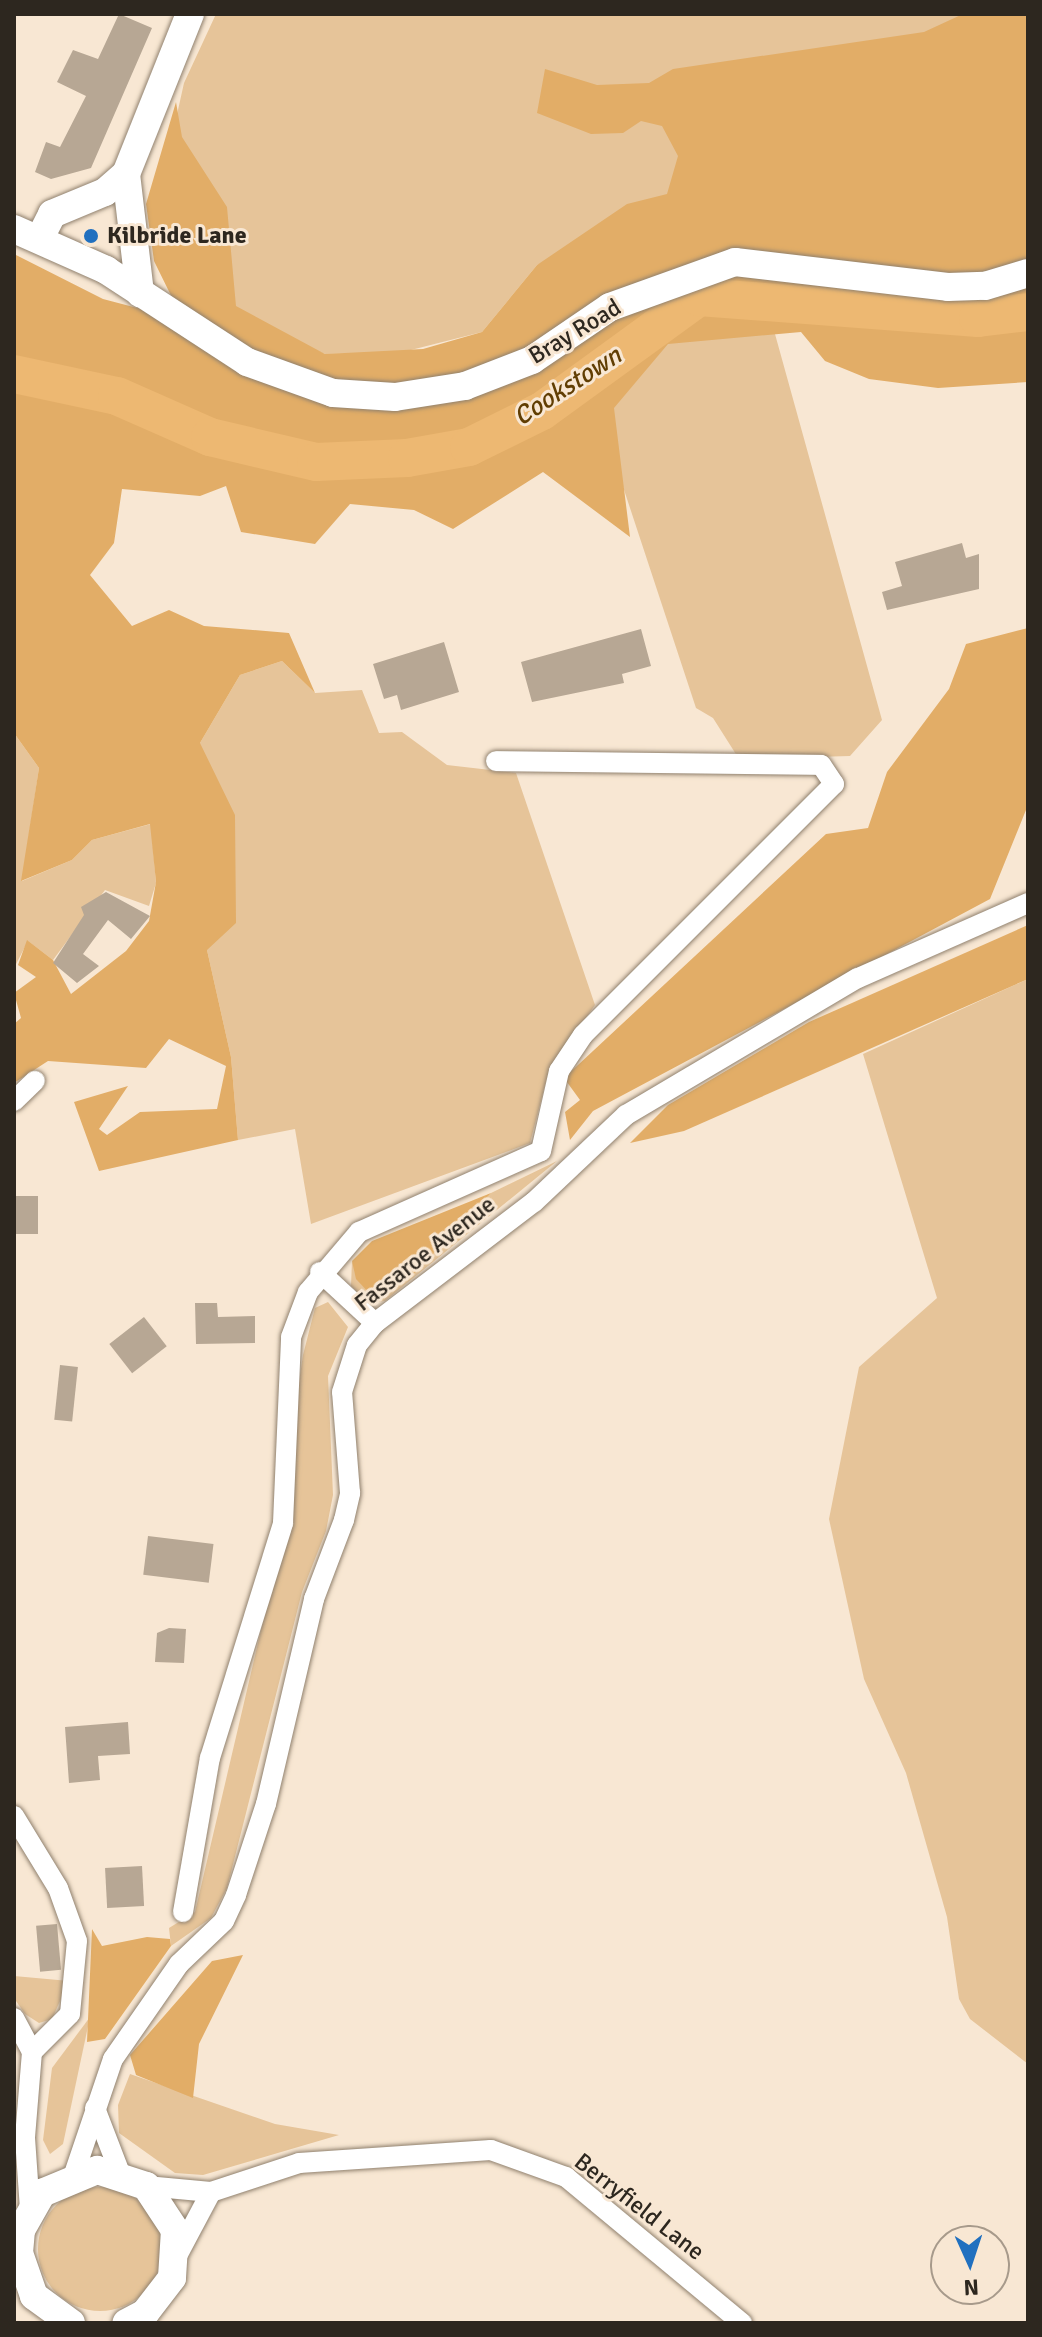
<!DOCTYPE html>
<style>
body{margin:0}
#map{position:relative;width:1042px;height:2337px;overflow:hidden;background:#f8e7d3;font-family:Signika,sans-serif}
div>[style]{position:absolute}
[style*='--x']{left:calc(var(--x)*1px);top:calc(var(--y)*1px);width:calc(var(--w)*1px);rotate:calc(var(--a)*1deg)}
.green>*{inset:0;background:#e6c499}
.round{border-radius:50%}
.forest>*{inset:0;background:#e2ad67}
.river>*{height:38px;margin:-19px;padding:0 19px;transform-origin:19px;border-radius:19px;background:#edb872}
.building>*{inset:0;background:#b7a794;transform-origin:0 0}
.roads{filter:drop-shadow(0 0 2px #90816e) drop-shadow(0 0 2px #90816e)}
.street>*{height:20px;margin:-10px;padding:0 10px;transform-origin:10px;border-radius:10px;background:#fff}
.secondary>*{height:28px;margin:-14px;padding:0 14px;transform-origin:14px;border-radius:14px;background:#fff}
.dots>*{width:22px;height:22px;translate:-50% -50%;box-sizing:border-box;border:4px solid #f8e7d3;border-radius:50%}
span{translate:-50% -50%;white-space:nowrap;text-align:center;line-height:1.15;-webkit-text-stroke:6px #f8e7d3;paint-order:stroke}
.poi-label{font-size:24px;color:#2d271f;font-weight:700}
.left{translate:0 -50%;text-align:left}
.street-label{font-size:24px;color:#2d271f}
.water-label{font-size:26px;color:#613e03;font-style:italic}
.frame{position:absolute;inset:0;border:16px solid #2d271f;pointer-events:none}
.north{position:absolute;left:930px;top:2225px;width:80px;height:80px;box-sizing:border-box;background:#f8e7d3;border:2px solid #a79a8b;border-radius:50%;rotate:177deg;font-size:22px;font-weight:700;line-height:32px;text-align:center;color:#2d271f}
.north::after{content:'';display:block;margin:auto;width:28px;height:36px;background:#2170bf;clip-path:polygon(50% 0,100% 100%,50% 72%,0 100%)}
</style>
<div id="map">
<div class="green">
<div style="clip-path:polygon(216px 14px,1013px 14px,691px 191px,537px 265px,482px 332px,399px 353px,325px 354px,228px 314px,176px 119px,184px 83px)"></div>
<div style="clip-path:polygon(770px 316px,882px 720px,850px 756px,739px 759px,713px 718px,696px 708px,599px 414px,661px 332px)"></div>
<div style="clip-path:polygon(282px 661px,315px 693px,362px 690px,379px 733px,402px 732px,447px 765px,516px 773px,595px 1005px,549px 1070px,530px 1143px,311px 1224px,295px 1129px,238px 1140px,231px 1057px,207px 950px,200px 743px,240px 675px)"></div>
<div style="clip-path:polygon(14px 733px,39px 768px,22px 881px,72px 860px,92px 840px,151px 824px,156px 883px,149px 906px,105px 890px,53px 960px,28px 941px,14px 968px)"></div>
<div style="clip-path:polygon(1028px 979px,1028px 2064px,970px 2019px,959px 1999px,947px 1917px,906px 1773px,864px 1679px,829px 1519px,859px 1367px,937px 1298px,863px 1054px)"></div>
<div style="clip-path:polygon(557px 1161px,385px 1301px,369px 1303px,351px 1286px,352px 1261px,370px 1294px,384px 1292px,491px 1193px)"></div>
<div style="clip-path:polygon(328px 1302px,348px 1327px,328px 1376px,333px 1495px,326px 1531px,302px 1592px,227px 1888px,211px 1918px,171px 1946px,169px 1928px,195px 1912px,265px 1613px,303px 1355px,315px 1308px)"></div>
<div style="clip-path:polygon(14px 1976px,69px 1981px,52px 2019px,39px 2023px,25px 2014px,14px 1998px)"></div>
<div style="clip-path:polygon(90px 2017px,63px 2144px,50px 2154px,43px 2140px,52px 2068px)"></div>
<div style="clip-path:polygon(130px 2074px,275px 2124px,339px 2135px,203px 2175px,175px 2173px,119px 2133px,118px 2105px)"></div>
<div class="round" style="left:38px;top:2187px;width:124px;height:124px"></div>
</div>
<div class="forest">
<div style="clip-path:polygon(963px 14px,1028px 14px,1028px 382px,938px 388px,869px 379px,825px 361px,801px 332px,668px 344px,614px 408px,630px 537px,543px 472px,453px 529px,414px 510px,350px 504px,315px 544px,241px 532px,226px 486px,200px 496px,122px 489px,114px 543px,90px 575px,132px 626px,169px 610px,204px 626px,289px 633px,315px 693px,282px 661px,240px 675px,200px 743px,235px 815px,236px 923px,207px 950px,231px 1057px,238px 1140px,99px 1171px,74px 1102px,128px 1086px,99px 1129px,107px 1135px,140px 1112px,217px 1109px,226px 1066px,169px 1039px,146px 1068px,48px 1061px,14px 1083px,14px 1024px,21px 1018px,14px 993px,36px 977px,18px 965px,27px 940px,53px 960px,71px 994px,126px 951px,149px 921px,156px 882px,150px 824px,92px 840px,72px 860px,21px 881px,39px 768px,14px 733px,14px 254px,103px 299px,183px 320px,154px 261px,146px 204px,176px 102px,182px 137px,227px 207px,236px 306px,325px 354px,423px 349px,482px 332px,537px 265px,627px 204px,667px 194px,678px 156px,662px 126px,641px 121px,623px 133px,591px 134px,537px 113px,545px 69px,597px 85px,649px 83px,673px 69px,924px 32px)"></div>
<div style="clip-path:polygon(1028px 628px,1028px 805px,990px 899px,593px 1111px,570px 1140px,565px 1112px,580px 1100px,564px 1078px,826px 834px,868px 828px,887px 772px,949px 689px,966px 644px)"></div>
<div style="clip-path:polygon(1028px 925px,1028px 979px,684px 1131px,630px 1143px,668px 1105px,809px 1022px)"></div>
<div style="clip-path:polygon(491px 1193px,411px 1277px,370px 1294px,356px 1279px,352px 1261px,372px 1241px)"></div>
<div style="clip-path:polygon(92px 1929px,102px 1946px,147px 1937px,170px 1939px,171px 1946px,105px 2039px,87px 2042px)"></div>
<div style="clip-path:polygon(243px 1955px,199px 2044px,193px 2098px,136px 2075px,130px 2055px,212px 1961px)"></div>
</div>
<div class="river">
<div style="--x:14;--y:374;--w:105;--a:12.1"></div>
<div style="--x:117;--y:396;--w:102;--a:23.8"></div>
<div style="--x:210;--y:437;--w:109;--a:13.3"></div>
<div style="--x:316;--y:462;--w:91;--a:-2.5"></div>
<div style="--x:407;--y:458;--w:63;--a:-10.1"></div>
<div style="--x:469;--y:447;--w:81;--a:-26.3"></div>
<div style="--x:542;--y:411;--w:194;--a:-36"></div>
<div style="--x:699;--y:297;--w:280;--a:4.3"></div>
<div style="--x:978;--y:318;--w:50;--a:-6.8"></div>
</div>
<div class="building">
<div style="clip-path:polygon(119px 14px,152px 28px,91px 168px,51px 179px,35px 172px,46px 142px,60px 147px,86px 96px,57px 82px,73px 50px,98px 59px)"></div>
<div style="clip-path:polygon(962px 543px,966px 558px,979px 554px,979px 589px,887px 610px,882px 592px,902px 586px,895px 562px)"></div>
<div style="clip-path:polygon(641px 629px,651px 666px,622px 674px,624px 683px,532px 702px,521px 662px)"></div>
<div style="clip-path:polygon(444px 642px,459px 692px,401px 710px,397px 695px,384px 699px,373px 664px)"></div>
<div style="clip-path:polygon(106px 892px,150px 916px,131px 939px,108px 920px,83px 954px,99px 966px,77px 983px,53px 963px,84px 915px,81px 907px)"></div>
<div style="left:14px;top:1196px;width:24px;height:38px"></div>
<div style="clip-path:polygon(195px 1303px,217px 1303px,218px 1317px,255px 1316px,255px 1343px,196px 1344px)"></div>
<div style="left:144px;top:1317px;width:37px;height:44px;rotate:52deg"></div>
<div style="left:60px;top:1365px;width:18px;height:55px;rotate:6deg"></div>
<div style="left:148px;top:1536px;width:66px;height:39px;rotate:7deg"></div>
<div style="clip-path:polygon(169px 1628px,186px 1629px,184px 1663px,155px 1662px,157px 1633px)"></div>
<div style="clip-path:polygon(128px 1722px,130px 1754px,98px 1756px,100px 1780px,69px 1783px,65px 1727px)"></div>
<div style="left:142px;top:1866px;width:40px;height:37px;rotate:87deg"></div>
<div style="left:57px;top:1924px;width:46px;height:21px;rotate:85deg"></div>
</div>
<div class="roads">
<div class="street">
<div style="--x:14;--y:1101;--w:29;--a:-44"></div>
<div style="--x:320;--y:1272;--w:75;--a:42.8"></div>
<div style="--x:14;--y:1816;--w:84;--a:58.6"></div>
<div style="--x:58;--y:1888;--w:56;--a:70.3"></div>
<div style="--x:77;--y:1941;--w:73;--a:95.5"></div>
<div style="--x:70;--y:2014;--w:54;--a:135"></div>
<div style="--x:183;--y:1912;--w:156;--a:-80.1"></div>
<div style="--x:210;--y:1758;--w:246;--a:-72.7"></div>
<div style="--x:283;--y:1523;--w:186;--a:-87.5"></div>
<div style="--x:291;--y:1337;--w:48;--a:-69.3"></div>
<div style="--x:308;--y:1292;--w:79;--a:-49.6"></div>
<div style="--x:359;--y:1232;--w:199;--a:-24"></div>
<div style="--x:541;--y:1151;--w:82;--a:-77.3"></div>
<div style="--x:559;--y:1071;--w:43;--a:-56.3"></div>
<div style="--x:583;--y:1035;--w:355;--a:-45"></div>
<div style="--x:834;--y:784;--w:23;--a:-124"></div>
<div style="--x:821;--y:765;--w:325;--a:-179.3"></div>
<div style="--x:14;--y:2018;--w:38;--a:62"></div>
<div style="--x:32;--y:2052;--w:86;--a:94.7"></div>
<div style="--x:25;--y:2138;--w:71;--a:86"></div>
<div style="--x:95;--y:2108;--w:70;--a:69"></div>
<div style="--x:74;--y:2174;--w:121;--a:-71.3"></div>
<div style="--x:113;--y:2059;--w:116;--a:-55.2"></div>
<div style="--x:179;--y:1964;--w:62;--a:-43.7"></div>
<div style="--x:224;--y:1921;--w:29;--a:-65"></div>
<div style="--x:236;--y:1895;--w:96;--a:-71.8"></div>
<div style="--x:266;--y:1804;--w:211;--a:-76.8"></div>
<div style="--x:314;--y:1599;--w:85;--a:-69.2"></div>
<div style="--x:344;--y:1520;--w:28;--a:-77"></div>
<div style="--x:350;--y:1493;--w:101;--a:-94.5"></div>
<div style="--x:342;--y:1392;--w:49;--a:-72.3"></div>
<div style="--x:357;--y:1345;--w:28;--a:-51"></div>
<div style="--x:375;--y:1323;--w:200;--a:-37.3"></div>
<div style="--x:534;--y:1202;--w:127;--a:-43.4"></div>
<div style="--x:626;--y:1115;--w:269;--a:-30.6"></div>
<div style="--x:858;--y:978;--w:186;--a:-23.8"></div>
<div style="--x:146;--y:2186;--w:65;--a:5.3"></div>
<div style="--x:211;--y:2192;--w:93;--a:-18.2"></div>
<div style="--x:299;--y:2163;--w:192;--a:-3.9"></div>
<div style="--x:491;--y:2150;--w:80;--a:19.8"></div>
<div style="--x:566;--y:2177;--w:229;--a:39.7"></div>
<div style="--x:177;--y:2256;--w:72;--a:-62"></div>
</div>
<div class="secondary">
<div style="--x:126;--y:174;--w:120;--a:83.3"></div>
<div style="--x:14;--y:229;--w:101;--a:24"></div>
<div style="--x:106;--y:270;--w:168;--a:33.1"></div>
<div style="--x:247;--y:362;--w:91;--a:19.8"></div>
<div style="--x:333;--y:393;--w:62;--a:3.7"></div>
<div style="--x:395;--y:397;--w:71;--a:-8.9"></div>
<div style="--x:465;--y:386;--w:72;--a:-21.2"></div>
<div style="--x:532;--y:360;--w:94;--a:-34.2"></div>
<div style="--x:610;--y:307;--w:133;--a:-19.8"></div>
<div style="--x:735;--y:262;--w:214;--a:6.7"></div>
<div style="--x:948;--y:287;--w:37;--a:-2"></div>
<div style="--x:985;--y:286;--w:45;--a:-16.8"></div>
<div style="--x:40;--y:238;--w:27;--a:-63"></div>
<div style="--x:52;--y:214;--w:57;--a:-22.5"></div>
<div style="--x:105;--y:192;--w:28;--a:-41"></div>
<div style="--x:126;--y:174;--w:172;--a:-68.2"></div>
<div style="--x:71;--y:2323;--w:46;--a:-143.9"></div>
<div style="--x:34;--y:2296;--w:46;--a:-109.2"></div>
<div style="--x:19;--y:2253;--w:23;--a:-85"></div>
<div style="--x:21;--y:2230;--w:43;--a:-60.4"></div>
<div style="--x:42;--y:2193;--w:60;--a:-22.7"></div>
<div style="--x:97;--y:2170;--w:52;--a:18.1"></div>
<div style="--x:146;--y:2186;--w:53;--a:56.6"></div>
<div style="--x:175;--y:2230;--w:48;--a:93.6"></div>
<div style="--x:172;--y:2278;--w:44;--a:127.6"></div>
<div style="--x:145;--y:2313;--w:21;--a:152"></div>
</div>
</div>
<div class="dots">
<div style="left:91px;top:236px;background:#2170bf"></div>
</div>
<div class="poi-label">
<span class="left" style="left:107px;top:236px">Kilbride Lane</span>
</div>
<div class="street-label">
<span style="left:575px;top:332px;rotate:-31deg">Bray Road</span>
<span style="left:425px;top:1254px;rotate:-38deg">Fassaroe Avenue</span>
<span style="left:639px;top:2207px;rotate:38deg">Berryfield Lane</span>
</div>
<div class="water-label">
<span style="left:568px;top:387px;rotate:-33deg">Cookstown</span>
</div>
<div class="frame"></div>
<div class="north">N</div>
</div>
